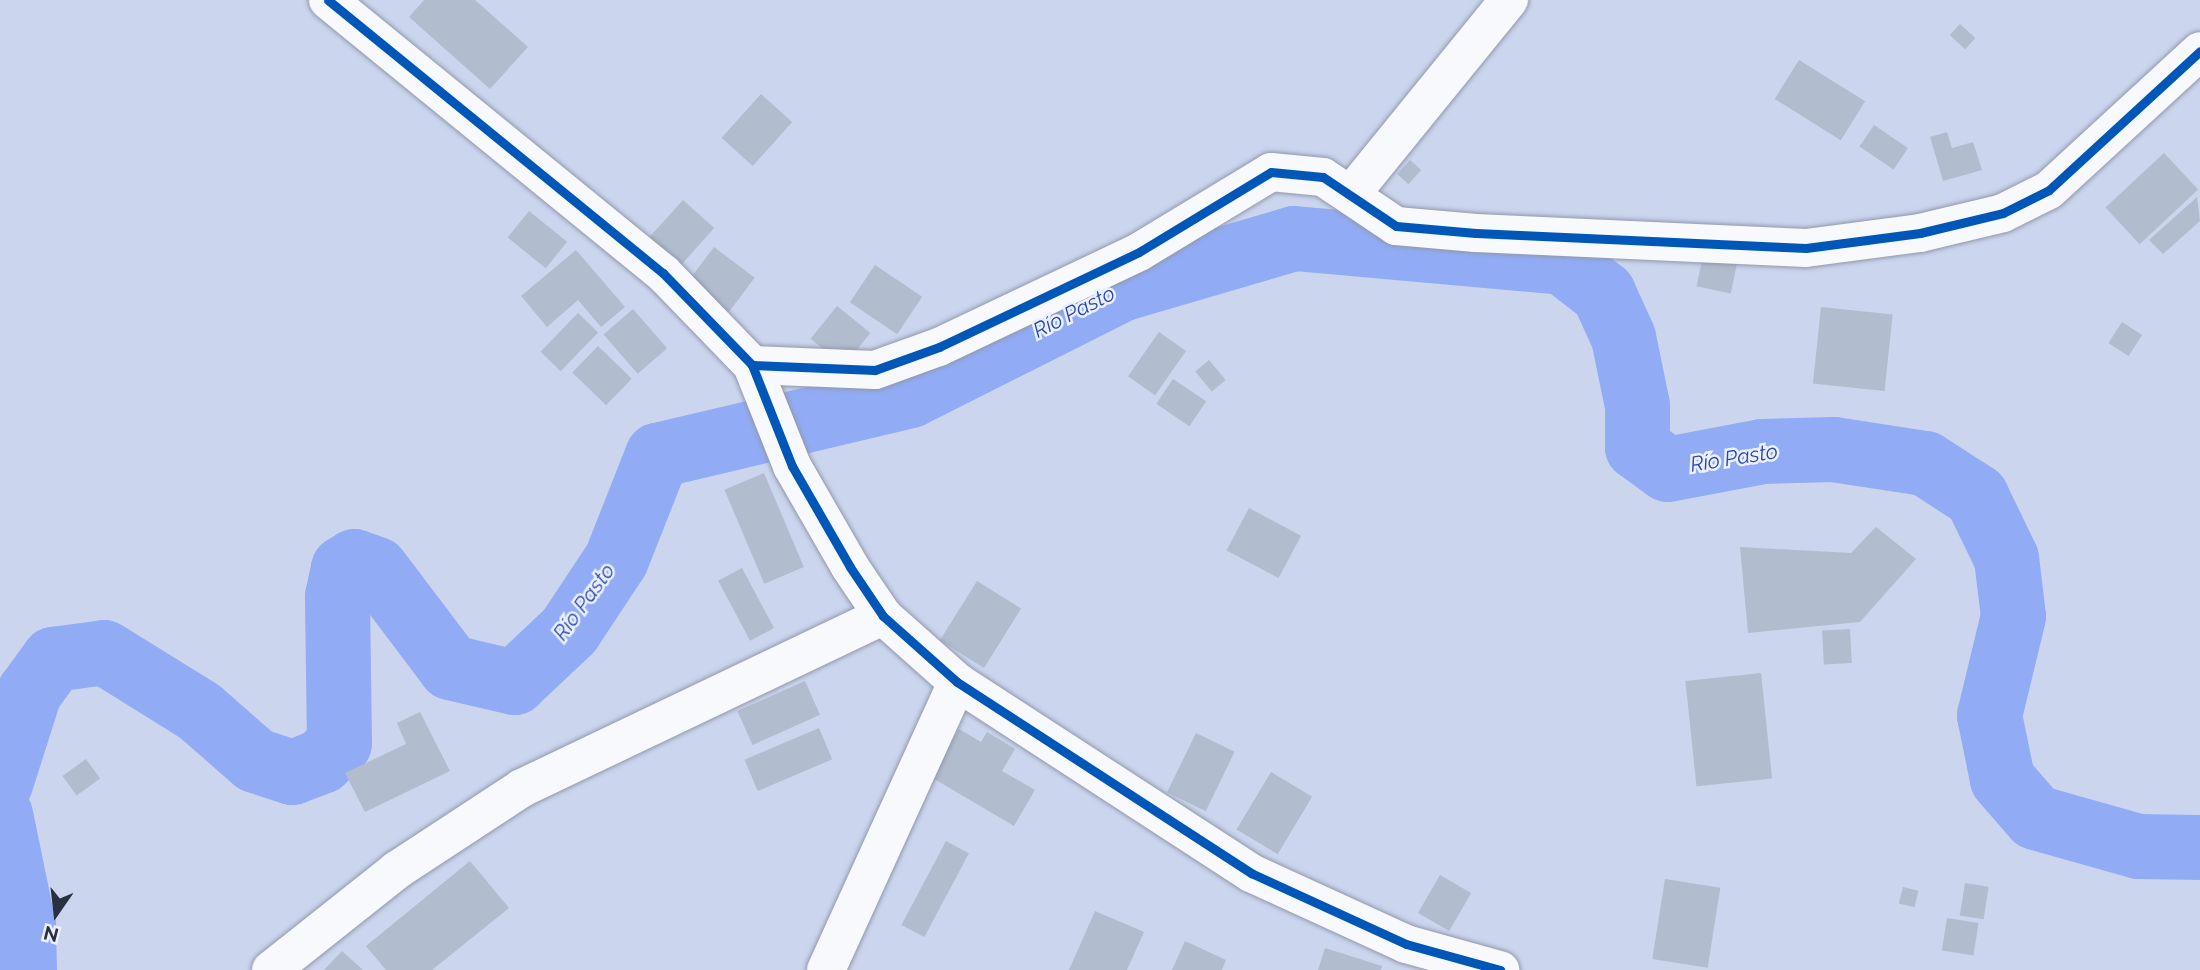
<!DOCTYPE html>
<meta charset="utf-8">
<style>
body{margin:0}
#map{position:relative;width:2200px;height:970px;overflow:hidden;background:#cbd5ee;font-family:Raleway,sans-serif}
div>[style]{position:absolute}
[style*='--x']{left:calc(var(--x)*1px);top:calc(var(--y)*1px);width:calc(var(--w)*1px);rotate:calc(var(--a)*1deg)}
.river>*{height:65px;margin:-32.5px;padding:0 32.5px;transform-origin:32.5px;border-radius:32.5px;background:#91acf5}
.building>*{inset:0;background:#b1bcce;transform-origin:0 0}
.roads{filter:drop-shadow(0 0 2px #9198ab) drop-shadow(0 0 2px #9198ab)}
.minor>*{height:38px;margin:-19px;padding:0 19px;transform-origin:19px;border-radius:19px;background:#f7f9fc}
.cycleway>*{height:9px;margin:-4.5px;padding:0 4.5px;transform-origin:4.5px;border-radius:4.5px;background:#0057b8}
span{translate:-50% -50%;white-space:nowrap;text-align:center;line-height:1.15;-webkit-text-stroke:5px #eaf0fe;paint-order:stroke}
.water-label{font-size:21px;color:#2a47b0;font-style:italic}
.north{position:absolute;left:21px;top:879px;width:70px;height:70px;-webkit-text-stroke:5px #eaf0fe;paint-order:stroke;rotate:194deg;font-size:19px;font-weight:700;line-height:28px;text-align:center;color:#293042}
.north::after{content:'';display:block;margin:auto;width:24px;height:32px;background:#293042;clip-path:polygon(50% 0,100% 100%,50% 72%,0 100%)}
</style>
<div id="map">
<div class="river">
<div style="--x:0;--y:783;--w:96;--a:-72.3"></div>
<div style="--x:29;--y:692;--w:41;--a:-54"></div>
<div style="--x:53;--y:659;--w:51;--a:-7.8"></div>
<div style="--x:104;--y:652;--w:112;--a:31.8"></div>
<div style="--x:199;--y:711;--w:74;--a:41.2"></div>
<div style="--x:255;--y:760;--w:39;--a:18"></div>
<div style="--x:292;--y:772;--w:31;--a:-21"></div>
<div style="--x:321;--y:761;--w:25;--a:-45"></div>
<div style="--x:339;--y:743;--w:147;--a:-90.8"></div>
<div style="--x:337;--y:596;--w:29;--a:-78"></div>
<div style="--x:343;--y:568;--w:13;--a:-32"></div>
<div style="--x:354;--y:561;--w:23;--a:20"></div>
<div style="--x:376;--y:569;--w:123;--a:52.9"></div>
<div style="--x:450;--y:667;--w:66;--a:13.2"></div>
<div style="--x:514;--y:682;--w:76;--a:-43.4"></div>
<div style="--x:569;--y:630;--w:85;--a:-56.5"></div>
<div style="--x:616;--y:559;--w:112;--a:-68.5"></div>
<div style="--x:657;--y:455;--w:260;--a:-13.3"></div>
<div style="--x:910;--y:395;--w:238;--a:-26.7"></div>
<div style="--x:1123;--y:288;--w:178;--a:-16.3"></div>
<div style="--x:1294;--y:238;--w:270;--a:5.1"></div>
<div style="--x:1563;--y:262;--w:51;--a:37.8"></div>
<div style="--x:1603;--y:293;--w:48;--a:65.6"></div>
<div style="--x:1623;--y:337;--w:69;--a:78.4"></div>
<div style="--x:1637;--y:405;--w:42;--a:90"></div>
<div style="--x:1637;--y:447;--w:37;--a:36"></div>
<div style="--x:1667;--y:469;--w:97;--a:-10.7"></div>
<div style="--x:1762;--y:451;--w:71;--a:-1.6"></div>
<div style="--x:1833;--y:449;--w:93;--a:8.7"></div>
<div style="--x:1925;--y:463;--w:61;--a:32.9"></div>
<div style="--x:1976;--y:496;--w:69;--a:64.2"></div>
<div style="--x:2006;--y:558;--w:58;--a:83.1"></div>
<div style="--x:2013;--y:616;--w:102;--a:103.6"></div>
<div style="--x:1989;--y:715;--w:65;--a:78.5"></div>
<div style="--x:2002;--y:779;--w:50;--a:49"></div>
<div style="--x:2035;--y:817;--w:107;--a:15.7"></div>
<div style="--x:2138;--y:846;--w:62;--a:0.9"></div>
<div style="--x:0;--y:814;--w:114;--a:78.4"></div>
<div style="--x:23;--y:926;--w:44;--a:88.7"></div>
</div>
<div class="building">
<div style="clip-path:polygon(424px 0,475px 0,528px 47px,490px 89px,409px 17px)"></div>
<div style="left:1960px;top:24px;width:21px;height:15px;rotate:43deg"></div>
<div style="left:1799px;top:60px;width:78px;height:46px;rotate:32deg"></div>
<div style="left:761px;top:94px;width:42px;height:59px;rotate:42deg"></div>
<div style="left:1874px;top:125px;width:41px;height:26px;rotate:34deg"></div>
<div style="clip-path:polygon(1947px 132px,1952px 148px,1973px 142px,1982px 170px,1943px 181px,1930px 137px)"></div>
<div style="left:2164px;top:153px;width:50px;height:80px;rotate:47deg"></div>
<div style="left:1410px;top:160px;width:15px;height:19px;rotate:42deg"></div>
<div style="clip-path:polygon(2197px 197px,2200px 221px,2163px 254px,2149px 240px)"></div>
<div style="left:683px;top:200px;width:42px;height:57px;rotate:42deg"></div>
<div style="left:529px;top:211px;width:49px;height:34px;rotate:39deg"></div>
<div style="left:714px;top:247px;width:51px;height:43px;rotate:37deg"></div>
<div style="clip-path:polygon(576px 250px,625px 307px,601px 327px,578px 300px,547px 327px,521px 296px)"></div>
<div style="left:1704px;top:251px;width:35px;height:36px;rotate:12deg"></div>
<div style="left:875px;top:265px;width:57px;height:45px;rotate:34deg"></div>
<div style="left:837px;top:306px;width:43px;height:42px;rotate:39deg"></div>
<div style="left:1821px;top:307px;width:72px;height:77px;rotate:6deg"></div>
<div style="left:633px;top:309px;width:52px;height:39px;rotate:49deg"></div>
<div style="left:578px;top:313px;width:28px;height:54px;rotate:44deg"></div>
<div style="left:2122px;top:322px;width:24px;height:25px;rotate:33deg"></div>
<div style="left:1159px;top:332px;width:33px;height:54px;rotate:35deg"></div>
<div style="left:598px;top:346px;width:47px;height:37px;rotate:44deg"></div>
<div style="left:1209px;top:360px;width:26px;height:18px;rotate:50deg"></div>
<div style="left:1173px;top:379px;width:40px;height:30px;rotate:34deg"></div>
<div style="left:764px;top:473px;width:102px;height:43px;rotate:67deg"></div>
<div style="left:1249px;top:508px;width:59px;height:48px;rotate:28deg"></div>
<div style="clip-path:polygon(1876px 527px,1916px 559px,1860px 622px,1748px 633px,1740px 547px,1851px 553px)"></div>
<div style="left:742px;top:568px;width:68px;height:27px;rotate:62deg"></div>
<div style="left:977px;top:581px;width:52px;height:70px;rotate:32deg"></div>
<div style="left:1850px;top:629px;width:34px;height:28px;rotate:87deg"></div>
<div style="left:1761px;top:673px;width:106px;height:76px;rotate:84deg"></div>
<div style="left:805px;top:681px;width:37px;height:74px;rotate:66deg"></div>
<div style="clip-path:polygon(420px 712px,450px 771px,365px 812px,345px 773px,406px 744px,397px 723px)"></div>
<div style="left:819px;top:728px;width:34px;height:81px;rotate:67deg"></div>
<div style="clip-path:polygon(959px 729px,981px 742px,987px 732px,1015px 749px,1002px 771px,1035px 790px,1014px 826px,931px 777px)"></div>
<div style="left:1196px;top:733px;width:43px;height:66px;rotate:26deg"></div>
<div style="left:86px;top:759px;width:24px;height:29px;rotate:54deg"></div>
<div style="left:1271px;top:772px;width:48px;height:67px;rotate:31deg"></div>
<div style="left:946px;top:841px;width:26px;height:95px;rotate:28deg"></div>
<div style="clip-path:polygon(470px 861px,509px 908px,432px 970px,386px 970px,366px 946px)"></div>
<div style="left:1440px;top:875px;width:36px;height:44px;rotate:30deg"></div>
<div style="left:1665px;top:879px;width:56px;height:81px;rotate:9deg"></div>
<div style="left:1965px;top:883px;width:24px;height:33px;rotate:9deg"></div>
<div style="left:1903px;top:887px;width:16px;height:17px;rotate:14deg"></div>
<div style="clip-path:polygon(1095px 911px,1144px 932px,1127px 970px,1069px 970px)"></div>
<div style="left:1947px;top:918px;width:32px;height:33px;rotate:9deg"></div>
<div style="clip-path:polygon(1185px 941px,1226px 960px,1222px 970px,1172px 970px)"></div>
<div style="clip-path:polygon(1325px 948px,1382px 966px,1381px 970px,1318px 970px)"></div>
<div style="clip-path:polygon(342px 951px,363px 970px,324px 970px)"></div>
</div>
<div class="roads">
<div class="minor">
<div style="--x:328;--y:0;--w:432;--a:39.2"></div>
<div style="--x:663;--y:273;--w:128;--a:45.9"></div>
<div style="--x:752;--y:365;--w:109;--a:68.4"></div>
<div style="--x:792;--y:466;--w:116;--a:60.1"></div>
<div style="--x:850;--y:567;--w:59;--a:56"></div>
<div style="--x:883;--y:616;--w:99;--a:41.7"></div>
<div style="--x:957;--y:682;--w:351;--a:33"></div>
<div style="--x:1251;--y:873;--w:170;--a:24.6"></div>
<div style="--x:1406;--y:944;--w:98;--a:15.5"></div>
<div style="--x:1352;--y:193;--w:249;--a:-50.9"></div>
<div style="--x:752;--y:365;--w:123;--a:2.3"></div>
<div style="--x:875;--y:370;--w:68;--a:-19.8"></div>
<div style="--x:939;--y:347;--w:221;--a:-25.4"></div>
<div style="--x:1139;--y:252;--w:154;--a:-31.2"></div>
<div style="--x:1271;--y:172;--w:52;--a:5.5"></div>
<div style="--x:1323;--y:177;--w:88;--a:33.9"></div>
<div style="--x:1396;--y:226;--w:80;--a:5"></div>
<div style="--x:1476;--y:233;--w:330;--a:2.6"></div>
<div style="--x:1806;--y:248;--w:115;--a:-7.5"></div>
<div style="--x:1920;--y:233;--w:85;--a:-13.5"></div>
<div style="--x:2003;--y:213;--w:51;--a:-26.6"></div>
<div style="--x:2049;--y:190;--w:205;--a:-42.6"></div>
<div style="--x:271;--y:970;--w:161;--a:-38.4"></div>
<div style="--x:397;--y:870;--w:149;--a:-33.3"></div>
<div style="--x:522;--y:788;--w:400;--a:-25.5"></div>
<div style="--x:826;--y:970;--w:316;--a:-65.5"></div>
</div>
</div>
<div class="cycleway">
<div style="--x:328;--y:0;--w:432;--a:39.2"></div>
<div style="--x:663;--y:273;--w:128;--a:45.9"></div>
<div style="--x:752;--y:365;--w:109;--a:68.4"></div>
<div style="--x:792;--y:466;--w:116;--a:60.1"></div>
<div style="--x:850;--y:567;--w:59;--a:56"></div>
<div style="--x:883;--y:616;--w:99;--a:41.7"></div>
<div style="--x:957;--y:682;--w:351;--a:33"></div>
<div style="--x:1251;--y:873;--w:170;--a:24.6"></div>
<div style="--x:1406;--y:944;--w:98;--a:15.5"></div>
<div style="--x:752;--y:365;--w:123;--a:2.3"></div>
<div style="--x:875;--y:370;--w:68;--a:-19.8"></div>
<div style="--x:939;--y:347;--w:221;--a:-25.4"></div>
<div style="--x:1139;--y:252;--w:154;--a:-31.2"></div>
<div style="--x:1271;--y:172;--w:52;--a:5.5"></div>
<div style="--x:1323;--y:177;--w:88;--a:33.9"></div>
<div style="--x:1396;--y:226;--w:80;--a:5"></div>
<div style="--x:1476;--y:233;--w:330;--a:2.6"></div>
<div style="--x:1806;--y:248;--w:115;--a:-7.5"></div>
<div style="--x:1920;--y:233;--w:85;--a:-13.5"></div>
<div style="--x:2003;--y:213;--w:51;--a:-26.6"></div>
<div style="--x:2049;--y:190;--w:205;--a:-42.6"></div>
</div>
<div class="water-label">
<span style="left:1074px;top:312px;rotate:-27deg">Río Pasto</span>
<span style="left:1734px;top:458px;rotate:-9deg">Río Pasto</span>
<span style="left:584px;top:602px;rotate:-54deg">Río Pasto</span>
</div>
<div class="north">N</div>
</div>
